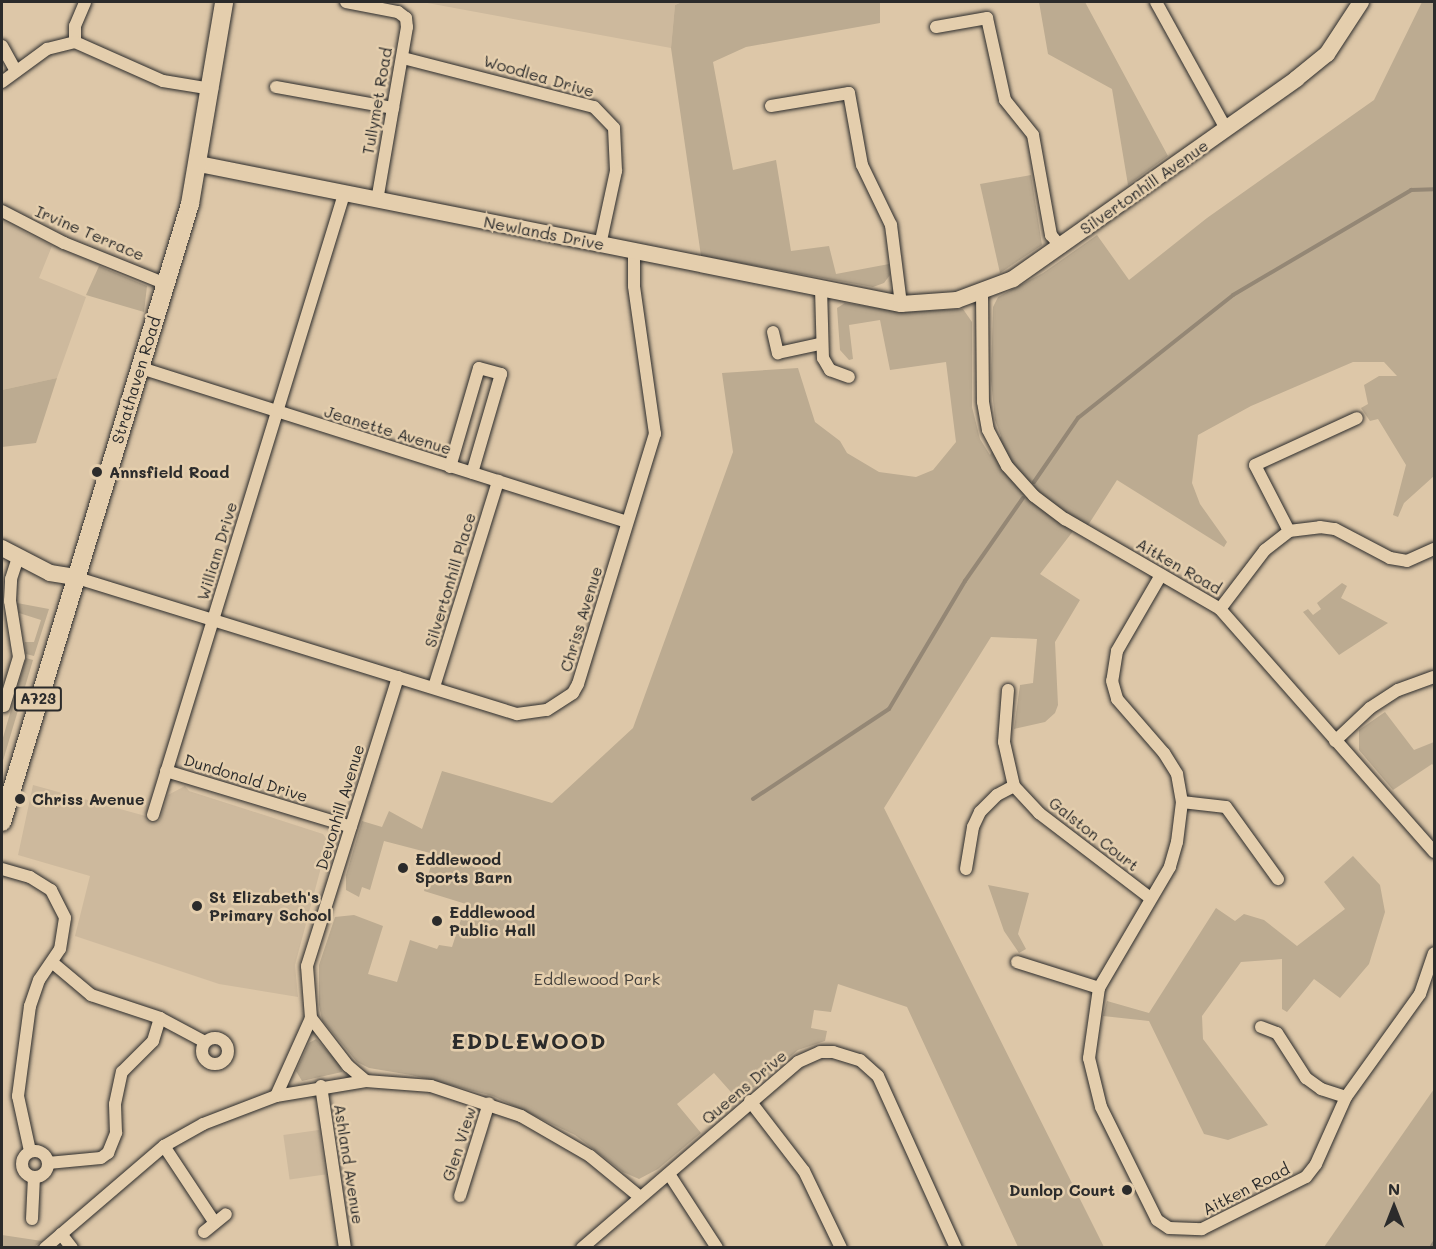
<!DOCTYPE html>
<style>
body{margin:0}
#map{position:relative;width:1436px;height:1249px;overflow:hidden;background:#ddc7a8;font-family:Mali,sans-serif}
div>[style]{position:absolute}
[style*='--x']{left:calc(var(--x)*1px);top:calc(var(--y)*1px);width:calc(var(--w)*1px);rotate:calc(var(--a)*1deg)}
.built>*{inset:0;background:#cdb99d;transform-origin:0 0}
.green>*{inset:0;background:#bcab91}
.stream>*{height:4px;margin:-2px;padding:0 2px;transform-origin:2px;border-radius:2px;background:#948775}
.roads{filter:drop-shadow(0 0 2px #2b2b2b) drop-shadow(0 0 2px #2b2b2b)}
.street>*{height:12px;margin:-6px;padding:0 6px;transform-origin:6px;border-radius:6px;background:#e4cead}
.street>.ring{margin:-6px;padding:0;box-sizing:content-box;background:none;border:12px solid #e4cead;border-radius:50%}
.secondary>*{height:16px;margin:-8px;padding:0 8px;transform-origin:8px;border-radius:8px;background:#e4cead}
.primary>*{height:18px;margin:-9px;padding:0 9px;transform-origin:9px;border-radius:9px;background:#e4cead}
.dots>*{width:16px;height:16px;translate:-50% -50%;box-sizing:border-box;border:3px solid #e4cead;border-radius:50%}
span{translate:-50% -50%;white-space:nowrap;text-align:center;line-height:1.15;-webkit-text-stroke:5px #e4cead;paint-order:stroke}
.shield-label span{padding:2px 4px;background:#e4cead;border:2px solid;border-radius:4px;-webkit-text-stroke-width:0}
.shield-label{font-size:15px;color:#2b2b2b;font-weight:700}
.street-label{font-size:16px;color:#2b2b2b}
.poi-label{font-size:16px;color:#2b2b2b;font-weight:700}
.left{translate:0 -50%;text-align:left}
.right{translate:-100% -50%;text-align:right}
.park-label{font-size:16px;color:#413e3a}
.district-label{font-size:22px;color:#2b2b2b;font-weight:700;letter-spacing:1.5px}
.frame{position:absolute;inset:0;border:3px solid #2b2b2b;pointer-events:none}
.north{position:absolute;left:1364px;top:1177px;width:60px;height:60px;-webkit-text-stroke:4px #e4cead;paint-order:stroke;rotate:0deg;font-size:16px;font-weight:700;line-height:24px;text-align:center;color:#2b2b2b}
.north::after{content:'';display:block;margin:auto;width:21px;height:27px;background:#2b2b2b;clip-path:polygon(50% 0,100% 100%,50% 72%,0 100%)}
</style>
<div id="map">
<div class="built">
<div style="clip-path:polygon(422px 2px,682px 2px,675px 5px,671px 48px)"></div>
<div style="clip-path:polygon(2px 221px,52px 246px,39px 278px,86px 297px,57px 378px,2px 390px)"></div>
<div style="clip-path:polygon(33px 785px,160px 820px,168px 795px,185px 786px,189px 791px,323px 834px,328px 841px,295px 965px,298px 997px,219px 984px,75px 936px,90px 876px,18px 855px)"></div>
<div style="left:319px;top:1130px;width:45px;height:36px;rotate:82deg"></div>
</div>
<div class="green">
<div style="clip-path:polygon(682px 2px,880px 2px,880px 23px,746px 47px,713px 62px,733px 170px,776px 160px,791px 251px,829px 246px,836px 274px,889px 264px,890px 275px,884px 283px,873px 287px,701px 256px,671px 48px,675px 5px)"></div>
<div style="clip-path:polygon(1039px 2px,1085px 2px,1168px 156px,1128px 185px,1112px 89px,1048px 54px)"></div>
<div style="clip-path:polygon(1422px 2px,1434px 2px,1434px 476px,1404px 503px,1398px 517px,1393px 515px,1406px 465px,1378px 419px,1370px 421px,1361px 408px,1368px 404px,1364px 385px,1379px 376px,1397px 376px,1384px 362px,1353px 362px,1251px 406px,1198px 435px,1192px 483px,1200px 504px,1227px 542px,1224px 547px,1117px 480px,1085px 530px,1077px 526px,1040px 574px,1080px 600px,1055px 642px,1058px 705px,1055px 713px,1045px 722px,1014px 729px,1020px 685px,1033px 683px,1037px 639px,991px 637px,884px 808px,1104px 1247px,1018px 1247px,907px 1007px,838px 984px,831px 1012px,814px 1010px,811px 1028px,827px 1031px,825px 1041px,798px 1050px,738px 1100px,714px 1073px,677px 1104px,701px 1133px,658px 1169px,639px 1179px,623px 1172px,575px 1135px,493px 1096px,411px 1075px,369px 1068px,357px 1062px,322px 1020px,319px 1005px,319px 965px,335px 917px,354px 915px,383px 926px,368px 974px,397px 982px,410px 940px,437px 949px,439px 945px,452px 947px,466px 904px,424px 891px,434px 854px,384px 841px,370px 890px,362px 887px,359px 897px,346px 890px,346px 875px,362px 821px,382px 827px,389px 811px,422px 829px,442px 771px,552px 803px,633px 728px,733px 452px,722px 373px,798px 368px,815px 422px,840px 441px,847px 453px,879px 472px,916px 477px,933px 470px,956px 442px,946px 362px,890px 370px,880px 320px,849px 325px,853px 359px,849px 360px,840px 350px,837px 308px,845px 303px,904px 312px,963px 309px,972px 322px,972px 407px,980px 439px,990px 455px,1001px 436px,995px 420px,991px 380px,993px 307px,998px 297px,1043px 273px,1097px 235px,1129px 280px,1207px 218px,1374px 100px)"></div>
<div style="clip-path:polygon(1031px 175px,1042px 245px,1000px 273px,980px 184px)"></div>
<div style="clip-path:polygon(99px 266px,147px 286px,144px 312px,86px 295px)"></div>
<div style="clip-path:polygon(57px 378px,36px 443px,2px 447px,2px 390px)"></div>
<div style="clip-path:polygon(1342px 583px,1347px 586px,1341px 598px,1388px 623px,1339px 655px,1303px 612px,1308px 609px,1313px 615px,1321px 609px,1317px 603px)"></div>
<div style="clip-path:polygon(17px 603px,49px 609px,34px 656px,26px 654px,25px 642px,34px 642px,41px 620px,19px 613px)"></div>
<div style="clip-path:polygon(26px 658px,33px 660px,2px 764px,2px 741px)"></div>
<div style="clip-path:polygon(1385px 712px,1414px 750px,1434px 742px,1434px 766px,1432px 764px,1393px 790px,1359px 750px,1359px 730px)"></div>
<div style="clip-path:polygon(1353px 856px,1380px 885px,1385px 912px,1369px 964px,1340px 998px,1314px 979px,1287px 1012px,1282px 1009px,1282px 959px,1241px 962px,1202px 1016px,1203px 1039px,1268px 1125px,1228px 1140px,1204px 1134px,1149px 1021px,1103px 1016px,1107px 1001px,1149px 1013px,1216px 908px,1235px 921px,1244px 914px,1264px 920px,1297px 946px,1345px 909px,1324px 882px)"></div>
<div style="clip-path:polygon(988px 885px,1029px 893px,1018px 934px,1026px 949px,1019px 953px,1004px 931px)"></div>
<div style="clip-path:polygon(316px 1039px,340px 1064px,342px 1072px,302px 1081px,296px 1071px,309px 1043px)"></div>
<div style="clip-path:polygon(1434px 1089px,1434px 1247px,1324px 1247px)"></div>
<div style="clip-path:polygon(2px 1235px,42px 1241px,34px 1247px,2px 1247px)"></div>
</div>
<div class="stream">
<div style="--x:1034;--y:482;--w:78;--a:-55.5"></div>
<div style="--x:1078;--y:418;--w:198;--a:-38.4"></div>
<div style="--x:1233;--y:295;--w:207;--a:-30.5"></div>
<div style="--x:1411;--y:190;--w:23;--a:-2"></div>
<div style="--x:753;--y:799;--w:163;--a:-33.5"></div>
<div style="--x:889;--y:709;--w:149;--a:-59.3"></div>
<div style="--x:965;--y:581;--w:101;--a:-55.1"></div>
<div style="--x:1431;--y:1248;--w:6;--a:-59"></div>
</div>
<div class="roads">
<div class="street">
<div style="--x:346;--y:2;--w:53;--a:10.9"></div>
<div style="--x:398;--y:12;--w:10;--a:37"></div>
<div style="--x:406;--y:18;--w:9;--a:84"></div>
<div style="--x:407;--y:27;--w:176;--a:99.8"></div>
<div style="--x:1156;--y:2;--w:145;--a:61.1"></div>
<div style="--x:936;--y:27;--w:52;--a:-10"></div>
<div style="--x:987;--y:18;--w:84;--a:77.6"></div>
<div style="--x:1005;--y:100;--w:45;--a:51.3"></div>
<div style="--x:1033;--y:135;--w:102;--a:79.8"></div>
<div style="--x:1051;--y:235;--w:16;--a:50"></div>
<div style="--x:75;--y:42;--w:16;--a:-90"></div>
<div style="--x:75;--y:26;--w:26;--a:-67"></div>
<div style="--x:2;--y:46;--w:29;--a:61"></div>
<div style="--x:403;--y:58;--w:197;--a:14.4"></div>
<div style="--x:594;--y:107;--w:29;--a:46"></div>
<div style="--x:614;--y:128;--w:43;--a:87.3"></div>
<div style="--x:616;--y:171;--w:76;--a:102.2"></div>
<div style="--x:2;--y:82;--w:56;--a:-36.3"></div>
<div style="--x:47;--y:49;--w:29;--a:-14"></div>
<div style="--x:75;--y:42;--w:96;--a:23.9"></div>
<div style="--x:163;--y:81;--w:50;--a:9.3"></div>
<div style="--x:276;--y:87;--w:119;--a:10.2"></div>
<div style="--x:771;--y:106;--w:79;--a:-9.5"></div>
<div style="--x:849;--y:93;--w:73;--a:79.8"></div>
<div style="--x:862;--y:165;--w:67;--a:64.2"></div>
<div style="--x:891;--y:225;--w:80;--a:82.8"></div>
<div style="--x:2;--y:211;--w:70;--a:27.3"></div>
<div style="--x:64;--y:243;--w:110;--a:21.9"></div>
<div style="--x:821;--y:288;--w:70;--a:88.4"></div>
<div style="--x:823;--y:358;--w:14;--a:60"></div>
<div style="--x:830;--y:370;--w:20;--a:20"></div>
<div style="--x:982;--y:292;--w:110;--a:89.5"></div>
<div style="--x:983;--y:402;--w:28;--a:80"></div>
<div style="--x:988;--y:430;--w:41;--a:62.2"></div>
<div style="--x:1007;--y:466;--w:40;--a:48"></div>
<div style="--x:1034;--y:496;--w:39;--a:37"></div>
<div style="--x:1065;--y:519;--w:179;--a:30.1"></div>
<div style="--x:1220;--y:609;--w:324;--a:48.6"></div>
<div style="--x:773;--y:332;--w:22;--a:77"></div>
<div style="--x:778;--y:353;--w:43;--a:-12.1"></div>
<div style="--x:141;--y:368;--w:510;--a:17.58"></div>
<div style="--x:450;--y:467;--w:103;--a:-73.7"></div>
<div style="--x:479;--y:368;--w:23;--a:15"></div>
<div style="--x:501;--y:374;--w:103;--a:106.3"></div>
<div style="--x:1289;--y:531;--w:74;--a:-117.3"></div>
<div style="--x:1255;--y:465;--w:112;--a:-24.7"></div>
<div style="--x:1161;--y:575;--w:88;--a:120.1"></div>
<div style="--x:1117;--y:651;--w:30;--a:99"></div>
<div style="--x:1112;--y:681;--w:19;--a:74"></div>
<div style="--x:1117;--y:699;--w:72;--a:49"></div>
<div style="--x:1164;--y:753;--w:25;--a:58"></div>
<div style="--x:1177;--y:774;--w:28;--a:80"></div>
<div style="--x:1182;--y:802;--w:40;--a:97.1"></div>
<div style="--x:1177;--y:842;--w:26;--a:106"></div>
<div style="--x:1170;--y:867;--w:140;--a:120.4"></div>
<div style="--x:1099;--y:988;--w:71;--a:98.1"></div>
<div style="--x:1089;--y:1058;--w:50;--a:76.2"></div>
<div style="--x:1101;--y:1107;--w:126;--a:63.6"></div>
<div style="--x:1157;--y:1220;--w:14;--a:34"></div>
<div style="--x:1169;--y:1228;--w:33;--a:2"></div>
<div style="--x:1202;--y:1229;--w:116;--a:-26.6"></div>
<div style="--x:1306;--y:1177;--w:16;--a:-52"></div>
<div style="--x:1316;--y:1164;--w:73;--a:-65.9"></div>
<div style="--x:1346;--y:1097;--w:127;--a:-54.3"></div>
<div style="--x:1420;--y:994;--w:43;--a:-71.1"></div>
<div style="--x:74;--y:577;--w:464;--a:17.2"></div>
<div style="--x:517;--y:714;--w:30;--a:-8"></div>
<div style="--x:547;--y:710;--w:31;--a:-33"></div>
<div style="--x:573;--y:693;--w:10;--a:-61"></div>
<div style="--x:578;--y:684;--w:262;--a:-72.9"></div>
<div style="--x:655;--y:434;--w:149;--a:-98.1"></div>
<div style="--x:634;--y:286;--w:35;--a:-90"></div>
<div style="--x:1220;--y:609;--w:74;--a:-52.7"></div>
<div style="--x:1265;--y:550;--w:31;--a:-38"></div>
<div style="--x:1289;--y:531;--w:31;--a:-7"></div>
<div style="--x:1320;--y:527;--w:15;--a:8"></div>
<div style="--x:1335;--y:529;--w:62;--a:27.8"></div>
<div style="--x:1390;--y:558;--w:17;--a:10"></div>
<div style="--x:1407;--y:561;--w:30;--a:-24"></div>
<div style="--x:434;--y:687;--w:216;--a:-72.7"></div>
<div style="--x:1008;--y:690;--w:52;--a:94.4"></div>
<div style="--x:1004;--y:742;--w:45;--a:77.2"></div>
<div style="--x:1014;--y:786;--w:37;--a:47"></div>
<div style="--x:1039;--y:813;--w:138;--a:37.4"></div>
<div style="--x:4;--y:706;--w:51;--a:-73"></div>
<div style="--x:19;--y:657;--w:57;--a:-99.1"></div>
<div style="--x:10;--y:601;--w:22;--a:-87"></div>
<div style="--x:11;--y:579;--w:22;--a:-72"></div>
<div style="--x:1335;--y:741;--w:48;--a:-43.3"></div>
<div style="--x:1370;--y:708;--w:33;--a:-33"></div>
<div style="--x:1398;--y:690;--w:38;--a:-20"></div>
<div style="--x:166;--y:771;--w:193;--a:16.8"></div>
<div style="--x:1182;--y:802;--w:44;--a:6.5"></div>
<div style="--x:1226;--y:807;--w:89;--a:54.2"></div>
<div style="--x:153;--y:815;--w:650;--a:-72.9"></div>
<div style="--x:2;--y:869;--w:29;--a:16"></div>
<div style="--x:30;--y:877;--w:25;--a:32"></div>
<div style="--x:51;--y:890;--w:31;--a:63"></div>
<div style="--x:65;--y:918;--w:31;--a:99"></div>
<div style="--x:60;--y:949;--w:37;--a:124"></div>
<div style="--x:39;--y:980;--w:28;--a:109"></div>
<div style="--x:30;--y:1006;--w:91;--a:97.6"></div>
<div style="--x:18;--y:1096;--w:56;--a:77.7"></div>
<div style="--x:966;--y:869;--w:43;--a:-80.5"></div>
<div style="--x:973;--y:827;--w:17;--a:-65"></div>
<div style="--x:980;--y:812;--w:24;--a:-45"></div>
<div style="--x:997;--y:795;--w:19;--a:-28"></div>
<div style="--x:1017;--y:962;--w:86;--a:17.6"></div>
<div style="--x:53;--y:963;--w:50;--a:40.1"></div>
<div style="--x:91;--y:995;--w:73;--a:18.4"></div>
<div style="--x:160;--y:1018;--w:51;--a:28.1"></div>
<div style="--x:1261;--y:1027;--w:17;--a:21"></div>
<div style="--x:1277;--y:1033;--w:54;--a:57.2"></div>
<div style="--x:1306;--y:1078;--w:19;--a:36"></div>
<div style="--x:1321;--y:1089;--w:26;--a:18"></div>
<div class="ring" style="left:202px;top:1038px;width:14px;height:14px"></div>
<div style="--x:366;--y:1081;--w:23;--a:-140"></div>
<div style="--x:348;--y:1066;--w:61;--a:-127.6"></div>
<div style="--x:311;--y:1018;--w:52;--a:-94.4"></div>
<div style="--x:307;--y:966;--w:303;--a:-72.5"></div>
<div style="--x:321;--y:1086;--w:164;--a:81.6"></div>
<div style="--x:276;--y:1096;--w:85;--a:-65.8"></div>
<div style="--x:750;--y:1101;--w:88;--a:52.4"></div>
<div style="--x:804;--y:1171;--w:85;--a:64.3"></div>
<div style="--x:164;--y:1146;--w:92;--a:56.5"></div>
<div class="ring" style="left:22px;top:1151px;width:14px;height:14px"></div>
<div style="--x:48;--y:1163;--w:53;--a:-5.4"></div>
<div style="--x:101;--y:1158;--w:9;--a:-36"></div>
<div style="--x:108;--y:1153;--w:22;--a:-68"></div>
<div style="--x:116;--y:1133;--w:29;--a:-92"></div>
<div style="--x:115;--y:1104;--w:33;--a:-78"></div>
<div style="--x:122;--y:1072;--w:44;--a:-45"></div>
<div style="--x:153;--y:1041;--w:24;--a:-73"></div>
<div style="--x:669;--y:1174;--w:88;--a:57"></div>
<div style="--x:460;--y:1196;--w:97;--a:-72.7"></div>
<div style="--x:32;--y:1219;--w:42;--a:-87.3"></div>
<div style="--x:204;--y:1232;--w:28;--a:-39"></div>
<div style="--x:61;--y:1234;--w:18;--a:52"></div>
<div style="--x:45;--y:1248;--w:157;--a:-40.6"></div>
<div style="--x:164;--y:1146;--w:45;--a:-29.4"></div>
<div style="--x:203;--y:1124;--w:78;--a:-21"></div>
<div style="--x:276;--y:1096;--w:91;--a:-9.5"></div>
<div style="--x:366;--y:1081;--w:65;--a:4.4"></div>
<div style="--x:431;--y:1086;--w:95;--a:18.4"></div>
<div style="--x:521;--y:1116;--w:80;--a:30.1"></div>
<div style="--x:590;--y:1156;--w:65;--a:39.4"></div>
<div style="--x:582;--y:1248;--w:285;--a:-40.7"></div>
<div style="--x:798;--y:1062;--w:24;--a:-24"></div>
<div style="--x:820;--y:1052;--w:13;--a:0"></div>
<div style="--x:833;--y:1052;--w:28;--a:17"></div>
<div style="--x:860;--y:1060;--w:24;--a:42"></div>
<div style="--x:878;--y:1076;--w:189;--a:65.6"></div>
</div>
<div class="secondary">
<div style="--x:199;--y:164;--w:716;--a:11.28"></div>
<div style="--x:901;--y:304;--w:56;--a:-4.1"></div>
<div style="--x:957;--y:300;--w:60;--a:-20.6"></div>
<div style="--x:1013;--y:279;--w:347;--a:-35.2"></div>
<div style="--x:1296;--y:79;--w:40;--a:-39"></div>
<div style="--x:1327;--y:54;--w:62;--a:-56.8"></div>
<div style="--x:2;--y:548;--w:54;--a:27.5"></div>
<div style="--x:50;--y:573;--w:24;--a:9"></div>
</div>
<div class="primary">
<div style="--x:2;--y:822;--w:646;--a:-73.08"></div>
<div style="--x:190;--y:204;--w:205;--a:-80.4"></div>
</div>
</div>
<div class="dots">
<div style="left:97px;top:472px;background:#2b2b2b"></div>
<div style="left:20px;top:799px;background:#2b2b2b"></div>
<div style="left:403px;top:868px;background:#2b2b2b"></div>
<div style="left:197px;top:906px;background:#2b2b2b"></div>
<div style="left:437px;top:921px;background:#2b2b2b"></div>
<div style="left:1127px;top:1190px;background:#2b2b2b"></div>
</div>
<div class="shield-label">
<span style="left:38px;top:699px">A723</span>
</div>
<div class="street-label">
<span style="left:539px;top:76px;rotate:16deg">Woodlea Drive</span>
<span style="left:377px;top:101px;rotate:-80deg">Tullymet Road</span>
<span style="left:1144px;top:187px;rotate:-35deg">Silvertonhill Avenue</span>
<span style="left:90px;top:233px;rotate:23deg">Irvine Terrace</span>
<span style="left:544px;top:233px;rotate:11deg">Newlands Drive</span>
<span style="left:136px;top:380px;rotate:-73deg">Strathaven Road</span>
<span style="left:388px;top:430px;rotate:17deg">Jeanette Avenue</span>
<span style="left:217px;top:551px;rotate:-73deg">William Drive</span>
<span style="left:1179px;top:566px;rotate:30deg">Aitken Road</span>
<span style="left:450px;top:580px;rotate:-73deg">Silvertonhill Place</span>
<span style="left:581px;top:619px;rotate:-73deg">Chriss Avenue</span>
<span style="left:246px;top:778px;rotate:17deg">Dundonald Drive</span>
<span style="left:340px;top:807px;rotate:-73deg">Devonhill Avenue</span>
<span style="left:1094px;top:834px;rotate:38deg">Galston Court</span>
<span style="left:744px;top:1087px;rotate:-40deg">Queens Drive</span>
<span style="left:459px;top:1144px;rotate:-72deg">Glen View</span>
<span style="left:349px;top:1164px;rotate:81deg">Ashland Avenue</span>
<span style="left:1246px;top:1189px;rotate:-27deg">Aitken Road</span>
</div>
<div class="poi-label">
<span class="left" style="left:109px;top:472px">Annsfield Road</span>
<span class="left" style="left:32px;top:799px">Chriss Avenue</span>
<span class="left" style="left:415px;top:868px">Eddlewood<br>Sports Barn</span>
<span class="left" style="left:209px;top:906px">St Elizabeth's<br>Primary School</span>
<span class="left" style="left:449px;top:921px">Eddlewood<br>Public Hall</span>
<span class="right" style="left:1115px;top:1190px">Dunlop Court</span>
</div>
<div class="park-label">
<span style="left:597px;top:979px">Eddlewood Park</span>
</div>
<div class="district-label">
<span style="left:529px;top:1041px">EDDLEWOOD</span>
</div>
<div class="frame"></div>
<div class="north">N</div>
</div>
